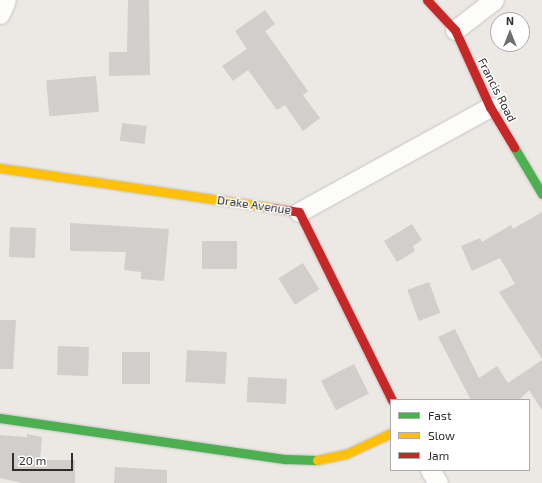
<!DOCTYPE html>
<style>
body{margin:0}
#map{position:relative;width:542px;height:483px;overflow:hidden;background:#ece8e4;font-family:"Exo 2",sans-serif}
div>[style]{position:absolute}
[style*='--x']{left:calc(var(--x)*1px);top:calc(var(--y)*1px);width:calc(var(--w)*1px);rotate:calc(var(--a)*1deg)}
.building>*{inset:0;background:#d1cecb;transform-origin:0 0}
.roads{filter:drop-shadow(0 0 1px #c5c4c5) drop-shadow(0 0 1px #c5c4c5)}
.street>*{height:19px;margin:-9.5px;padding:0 9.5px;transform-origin:9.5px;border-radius:9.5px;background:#fcfcfb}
.fast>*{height:9px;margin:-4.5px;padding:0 4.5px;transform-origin:4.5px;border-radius:4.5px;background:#4caf50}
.slow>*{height:9px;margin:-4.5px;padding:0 4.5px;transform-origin:4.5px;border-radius:4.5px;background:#ffc107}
.jam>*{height:9px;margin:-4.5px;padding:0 4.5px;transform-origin:4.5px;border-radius:4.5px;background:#c62828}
span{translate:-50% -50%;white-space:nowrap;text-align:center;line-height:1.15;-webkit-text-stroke:3px #fff;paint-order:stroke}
.street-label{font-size:12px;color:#2e2e2e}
.legend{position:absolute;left:390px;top:399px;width:140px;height:72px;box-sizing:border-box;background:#fff;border:1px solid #ababab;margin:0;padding:5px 7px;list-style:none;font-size:12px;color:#2e2e2e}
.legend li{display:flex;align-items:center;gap:8px;height:20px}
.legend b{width:20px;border:1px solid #ababab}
.north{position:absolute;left:490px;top:12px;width:40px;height:40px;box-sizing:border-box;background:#fff;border:1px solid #ababab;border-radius:50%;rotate:0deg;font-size:11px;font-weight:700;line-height:16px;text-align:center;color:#2e2e2e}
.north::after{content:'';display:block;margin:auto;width:14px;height:18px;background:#706f6e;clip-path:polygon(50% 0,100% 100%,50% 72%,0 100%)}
.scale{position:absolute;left:12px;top:453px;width:61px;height:18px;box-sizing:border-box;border:2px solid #2e2e2e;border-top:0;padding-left:5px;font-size:12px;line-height:14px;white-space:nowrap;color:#2e2e2e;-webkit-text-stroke:3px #fff;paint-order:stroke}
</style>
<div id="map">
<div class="building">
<div style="clip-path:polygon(128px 0,149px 0,150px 75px,109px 76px,109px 52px,127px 52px)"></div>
<div style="clip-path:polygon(265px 10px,275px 24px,265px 31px,308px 91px,303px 95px,320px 118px,303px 131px,285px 105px,277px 110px,248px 70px,233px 81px,222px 66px,247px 49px,235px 31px)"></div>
<div style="left:96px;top:76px;width:36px;height:50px;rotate:85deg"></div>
<div style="left:122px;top:123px;width:25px;height:18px;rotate:7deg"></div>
<div style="clip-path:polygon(542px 212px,542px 359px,499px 292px,515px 284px,500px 258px,472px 271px,461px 246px,480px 238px,482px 242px,511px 225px,513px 229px)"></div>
<div style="clip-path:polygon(70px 223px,169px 229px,164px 281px,141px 279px,141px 272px,124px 270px,126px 252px,70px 251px)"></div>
<div style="clip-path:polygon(412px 224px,422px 240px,413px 246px,415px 251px,397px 262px,384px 241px)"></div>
<div style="left:10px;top:227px;width:26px;height:30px;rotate:2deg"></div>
<div style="left:202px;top:241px;width:35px;height:28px"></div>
<div style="left:303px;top:263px;width:31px;height:29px;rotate:58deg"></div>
<div style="left:429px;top:282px;width:33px;height:23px;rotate:70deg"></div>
<div style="clip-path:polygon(0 320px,16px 320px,13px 369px,0 369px)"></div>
<div style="clip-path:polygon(455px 329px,479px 378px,497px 366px,508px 383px,542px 360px,542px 410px,529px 390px,519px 400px,471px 400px,438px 337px)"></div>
<div style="left:58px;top:346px;width:31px;height:29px;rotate:2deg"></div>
<div style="left:187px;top:350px;width:40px;height:32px;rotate:3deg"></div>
<div style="left:122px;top:352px;width:28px;height:32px"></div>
<div style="left:354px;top:364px;width:33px;height:37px;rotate:63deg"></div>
<div style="left:248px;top:377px;width:39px;height:25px;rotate:3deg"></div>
<div style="clip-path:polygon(27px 434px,42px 437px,40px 460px,75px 460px,75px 483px,22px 483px,0 478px,0 435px,27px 437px)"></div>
<div style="clip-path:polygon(115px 467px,167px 470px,167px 483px,114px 483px)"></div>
</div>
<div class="roads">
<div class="street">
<div style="--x:0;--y:14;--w:15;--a:-67"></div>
<div style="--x:455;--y:30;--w:49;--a:-37.6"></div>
<div style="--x:299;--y:212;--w:218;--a:-28.8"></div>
<div style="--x:430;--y:470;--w:15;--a:58"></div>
</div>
<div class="fast">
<div style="--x:514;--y:147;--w:55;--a:59.2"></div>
<div style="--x:0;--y:418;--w:289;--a:8.2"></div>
<div style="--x:286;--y:459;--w:31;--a:2"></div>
</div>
<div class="slow">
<div style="--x:0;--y:168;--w:277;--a:8.3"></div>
<div style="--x:317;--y:460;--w:30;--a:-12"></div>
<div style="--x:346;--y:454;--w:50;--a:-25"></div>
</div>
<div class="jam">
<div style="--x:427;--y:0;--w:41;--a:47"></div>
<div style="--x:455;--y:30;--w:85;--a:65.6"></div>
<div style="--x:490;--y:107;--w:47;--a:59"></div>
<div style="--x:274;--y:208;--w:25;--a:9"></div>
<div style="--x:299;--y:212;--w:210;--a:63.7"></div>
</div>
</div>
<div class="street-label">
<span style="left:497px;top:90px;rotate:63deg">Francis Road</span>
<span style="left:254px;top:205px;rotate:8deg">Drake Avenue</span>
</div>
<ul class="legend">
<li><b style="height:5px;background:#4caf50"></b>Fast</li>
<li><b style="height:5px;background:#ffc107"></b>Slow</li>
<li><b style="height:5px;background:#c62828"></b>Jam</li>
</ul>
<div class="north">N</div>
<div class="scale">20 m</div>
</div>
